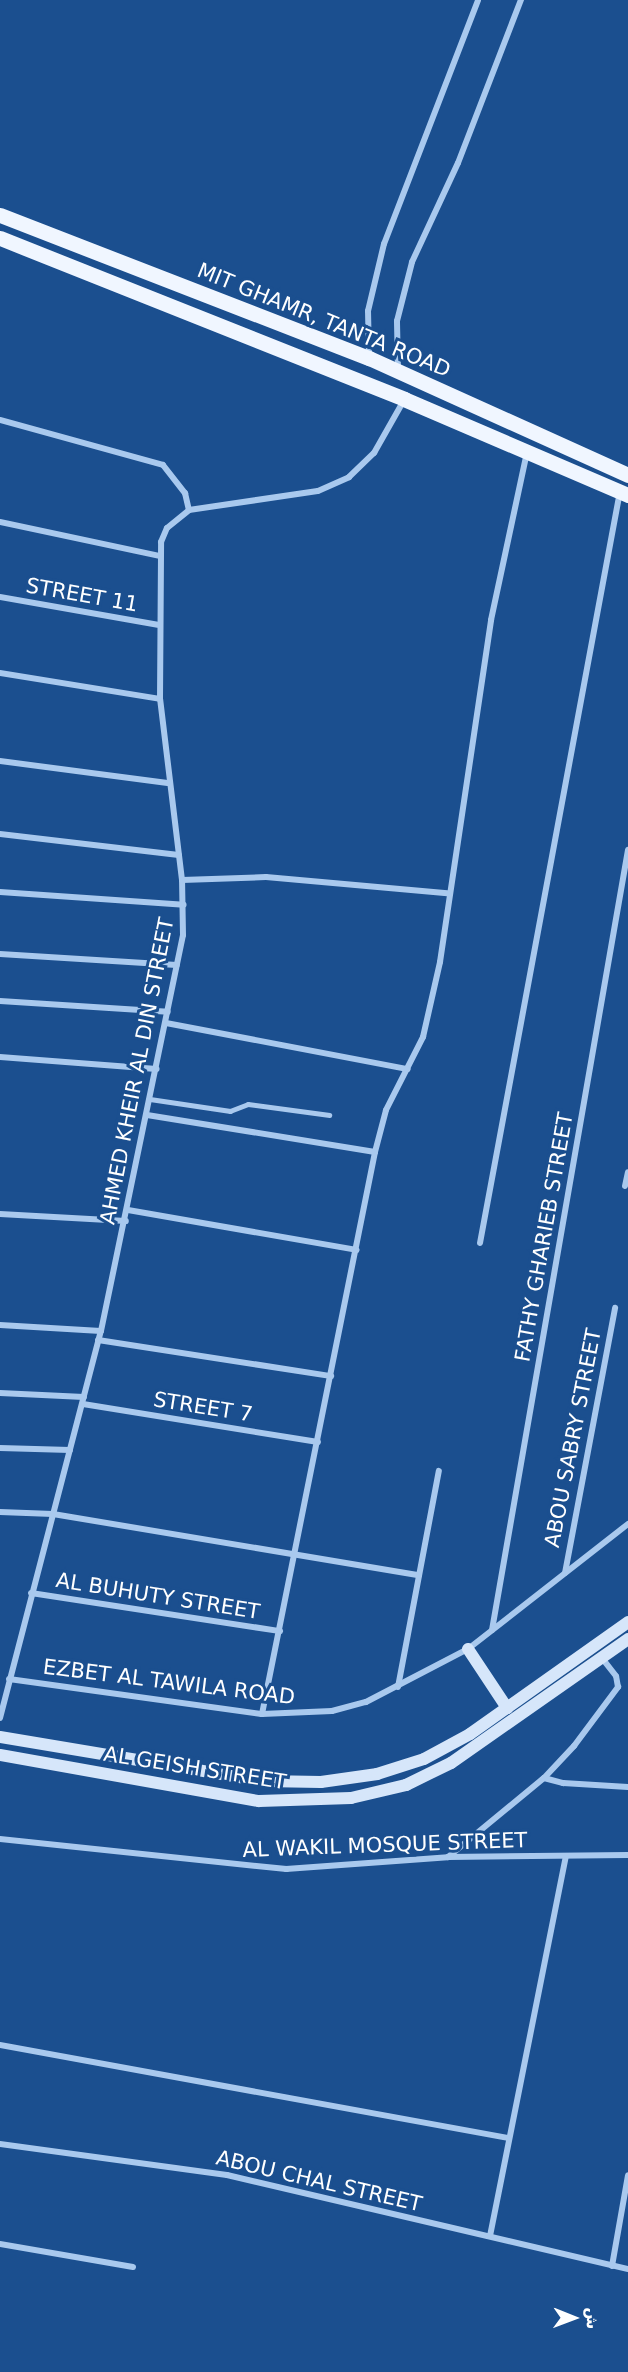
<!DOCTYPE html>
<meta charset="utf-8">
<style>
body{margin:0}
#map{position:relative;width:628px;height:2372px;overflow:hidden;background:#1b4f8f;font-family:"DejaVu Sans","Noto Sans Arabic",sans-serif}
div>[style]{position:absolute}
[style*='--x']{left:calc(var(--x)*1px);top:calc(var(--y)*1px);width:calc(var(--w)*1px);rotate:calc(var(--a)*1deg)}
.service>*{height:4.5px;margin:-2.25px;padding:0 2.25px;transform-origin:2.25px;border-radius:2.25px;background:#a9c9ee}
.minor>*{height:6px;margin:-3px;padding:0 3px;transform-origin:3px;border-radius:3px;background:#a9c9ee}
.secondary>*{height:12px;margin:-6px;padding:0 6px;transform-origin:6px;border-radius:6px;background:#d6e6fa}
.primary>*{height:15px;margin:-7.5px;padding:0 7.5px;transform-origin:7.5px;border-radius:7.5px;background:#f0f6ff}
span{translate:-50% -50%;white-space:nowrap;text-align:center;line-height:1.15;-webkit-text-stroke:6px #1b4f8f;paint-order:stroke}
.street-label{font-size:21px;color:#fff}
.north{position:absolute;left:544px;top:2288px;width:60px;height:60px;-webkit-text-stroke:4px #1b4f8f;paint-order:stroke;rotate:91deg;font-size:16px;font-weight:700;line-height:24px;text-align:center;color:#fff}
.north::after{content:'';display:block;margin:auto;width:21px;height:27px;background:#fff;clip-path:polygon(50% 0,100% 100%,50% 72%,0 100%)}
</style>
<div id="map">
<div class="service">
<div style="--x:150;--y:1099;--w:81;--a:8.5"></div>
<div style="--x:230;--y:1111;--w:19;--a:-21"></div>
<div style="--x:248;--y:1104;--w:82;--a:7.7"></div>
</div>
<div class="minor">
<div style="--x:369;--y:358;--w:47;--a:-91.2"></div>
<div style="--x:368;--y:311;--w:69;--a:-76.6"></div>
<div style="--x:384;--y:244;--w:261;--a:-68.9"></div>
<div style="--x:398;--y:370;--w:49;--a:-91.2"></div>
<div style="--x:397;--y:321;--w:61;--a:-75.7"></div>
<div style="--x:412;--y:262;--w:109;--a:-65.1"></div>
<div style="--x:458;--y:163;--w:175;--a:-68.9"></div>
<div style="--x:0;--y:420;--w:169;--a:15.4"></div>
<div style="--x:163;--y:465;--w:36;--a:52"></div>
<div style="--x:185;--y:493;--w:17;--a:77"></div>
<div style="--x:0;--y:522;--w:164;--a:12"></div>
<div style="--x:0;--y:597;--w:160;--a:10"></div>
<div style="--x:0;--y:673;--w:162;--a:9.2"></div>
<div style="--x:0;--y:761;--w:169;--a:7.5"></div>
<div style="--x:0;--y:834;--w:180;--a:6.7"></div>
<div style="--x:182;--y:880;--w:84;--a:-2"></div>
<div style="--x:266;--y:877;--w:182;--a:5.1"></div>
<div style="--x:0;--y:892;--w:184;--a:4"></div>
<div style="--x:0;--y:954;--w:177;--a:3.6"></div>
<div style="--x:0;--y:1001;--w:168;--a:3.7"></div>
<div style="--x:166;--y:1023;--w:246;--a:10.8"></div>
<div style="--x:0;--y:1057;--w:157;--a:4.4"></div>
<div style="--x:147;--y:1115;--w:231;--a:9.2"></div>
<div style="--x:625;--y:1186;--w:14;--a:-78"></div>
<div style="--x:128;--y:1210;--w:232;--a:9.9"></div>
<div style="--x:0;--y:1214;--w:126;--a:3.2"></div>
<div style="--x:480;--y:1243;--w:765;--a:-79.45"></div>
<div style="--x:0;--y:1325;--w:101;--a:3.4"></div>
<div style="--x:98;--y:1340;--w:236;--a:8.8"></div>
<div style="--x:0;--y:1393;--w:84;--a:2.7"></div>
<div style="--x:83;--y:1404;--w:238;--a:9.2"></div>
<div style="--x:0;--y:1448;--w:70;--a:1.6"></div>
<div style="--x:0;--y:1512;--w:53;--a:2.2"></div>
<div style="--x:53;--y:1514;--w:371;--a:9.5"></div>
<div style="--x:565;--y:1573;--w:270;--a:-79.3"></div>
<div style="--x:31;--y:1593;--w:252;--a:8.7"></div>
<div style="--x:492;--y:1630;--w:792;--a:-80.11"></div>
<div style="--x:9;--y:1679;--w:255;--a:7.9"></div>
<div style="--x:262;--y:1714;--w:70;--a:-2.5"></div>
<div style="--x:332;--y:1711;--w:35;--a:-15"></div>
<div style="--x:366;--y:1702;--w:115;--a:-27.5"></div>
<div style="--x:468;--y:1649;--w:203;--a:-38"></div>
<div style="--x:398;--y:1687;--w:220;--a:-79.3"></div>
<div style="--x:262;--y:1714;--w:573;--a:-78.63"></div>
<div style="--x:375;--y:1152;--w:43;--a:-75.3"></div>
<div style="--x:386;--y:1110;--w:82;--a:-63.1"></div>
<div style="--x:423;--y:1037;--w:77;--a:-77.2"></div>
<div style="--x:440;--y:962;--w:346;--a:-81.5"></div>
<div style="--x:491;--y:620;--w:172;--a:-77.9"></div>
<div style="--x:0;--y:1718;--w:400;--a:-75.4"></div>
<div style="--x:101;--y:1331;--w:404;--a:-78.3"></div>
<div style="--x:183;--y:935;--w:55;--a:-91"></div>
<div style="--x:182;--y:880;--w:182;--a:-96.9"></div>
<div style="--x:160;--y:699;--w:157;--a:-89.6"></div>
<div style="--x:161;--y:542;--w:15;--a:-67"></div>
<div style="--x:167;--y:528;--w:28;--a:-39"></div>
<div style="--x:189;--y:510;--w:130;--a:-8.4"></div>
<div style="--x:318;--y:491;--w:34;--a:-24"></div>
<div style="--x:349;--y:477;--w:35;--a:-44"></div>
<div style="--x:374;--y:453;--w:61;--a:-60.5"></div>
<div style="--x:544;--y:1778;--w:20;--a:15"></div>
<div style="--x:563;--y:1783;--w:65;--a:3.5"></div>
<div style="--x:0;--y:1839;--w:288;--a:6"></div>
<div style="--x:286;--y:1869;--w:162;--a:-4.2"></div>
<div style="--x:448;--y:1857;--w:180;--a:-0.6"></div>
<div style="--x:448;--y:1857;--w:124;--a:-39.5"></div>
<div style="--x:544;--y:1778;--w:44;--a:-46.8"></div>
<div style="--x:574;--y:1746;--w:74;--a:-53.3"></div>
<div style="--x:618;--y:1687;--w:11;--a:-100"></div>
<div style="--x:616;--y:1676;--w:24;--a:-128"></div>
<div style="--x:0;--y:2045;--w:516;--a:10.37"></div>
<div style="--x:0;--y:2144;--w:229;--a:7.8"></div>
<div style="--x:227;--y:2175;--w:412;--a:13.2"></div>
<div style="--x:490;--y:2236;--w:387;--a:-78.7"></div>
<div style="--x:0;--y:2244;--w:135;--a:9.8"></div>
<div style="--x:612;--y:2266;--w:92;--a:-80"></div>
</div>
<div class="secondary">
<div style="--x:468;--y:1649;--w:71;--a:56.5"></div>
<div style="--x:0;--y:1737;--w:268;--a:9.5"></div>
<div style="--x:264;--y:1781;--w:57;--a:1"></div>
<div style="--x:321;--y:1782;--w:57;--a:-8.1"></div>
<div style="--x:377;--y:1774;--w:49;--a:-17.7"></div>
<div style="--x:424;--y:1759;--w:52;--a:-28.5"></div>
<div style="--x:470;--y:1734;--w:194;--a:-35.3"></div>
<div style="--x:0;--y:1755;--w:263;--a:10.1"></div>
<div style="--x:259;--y:1801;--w:92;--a:-1.9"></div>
<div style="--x:351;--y:1798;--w:57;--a:-13.3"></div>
<div style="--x:406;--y:1785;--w:50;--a:-26.1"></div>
<div style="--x:451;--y:1763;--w:216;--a:-35"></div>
</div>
<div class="primary">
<div style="--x:0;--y:215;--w:396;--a:21.2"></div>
<div style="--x:369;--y:358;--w:284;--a:24.3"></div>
<div style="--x:0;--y:238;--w:435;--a:21.7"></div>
<div style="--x:404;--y:399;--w:244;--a:23.2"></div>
</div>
<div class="street-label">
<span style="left:324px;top:320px;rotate:22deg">MIT GHAMR, TANTA ROAD</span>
<span style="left:82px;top:595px;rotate:10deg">STREET 11</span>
<span style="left:137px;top:1071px;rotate:-79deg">AHMED KHEIR AL DIN STREET</span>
<span style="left:544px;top:1237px;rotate:-80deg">FATHY GHARIEB STREET</span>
<span style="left:203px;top:1407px;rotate:9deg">STREET 7</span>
<span style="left:573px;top:1438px;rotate:-79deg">ABOU SABRY STREET</span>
<span style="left:158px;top:1596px;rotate:9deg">AL BUHUTY STREET</span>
<span style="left:169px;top:1682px;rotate:7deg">EZBET AL TAWILA ROAD</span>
<span style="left:195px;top:1768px;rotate:9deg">AL GEISH STREET</span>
<span style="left:385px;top:1845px;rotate:-2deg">AL WAKIL MOSQUE STREET</span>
<span style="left:319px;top:2181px;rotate:13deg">ABOU CHAL STREET</span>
</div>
<div class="north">ش</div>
</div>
